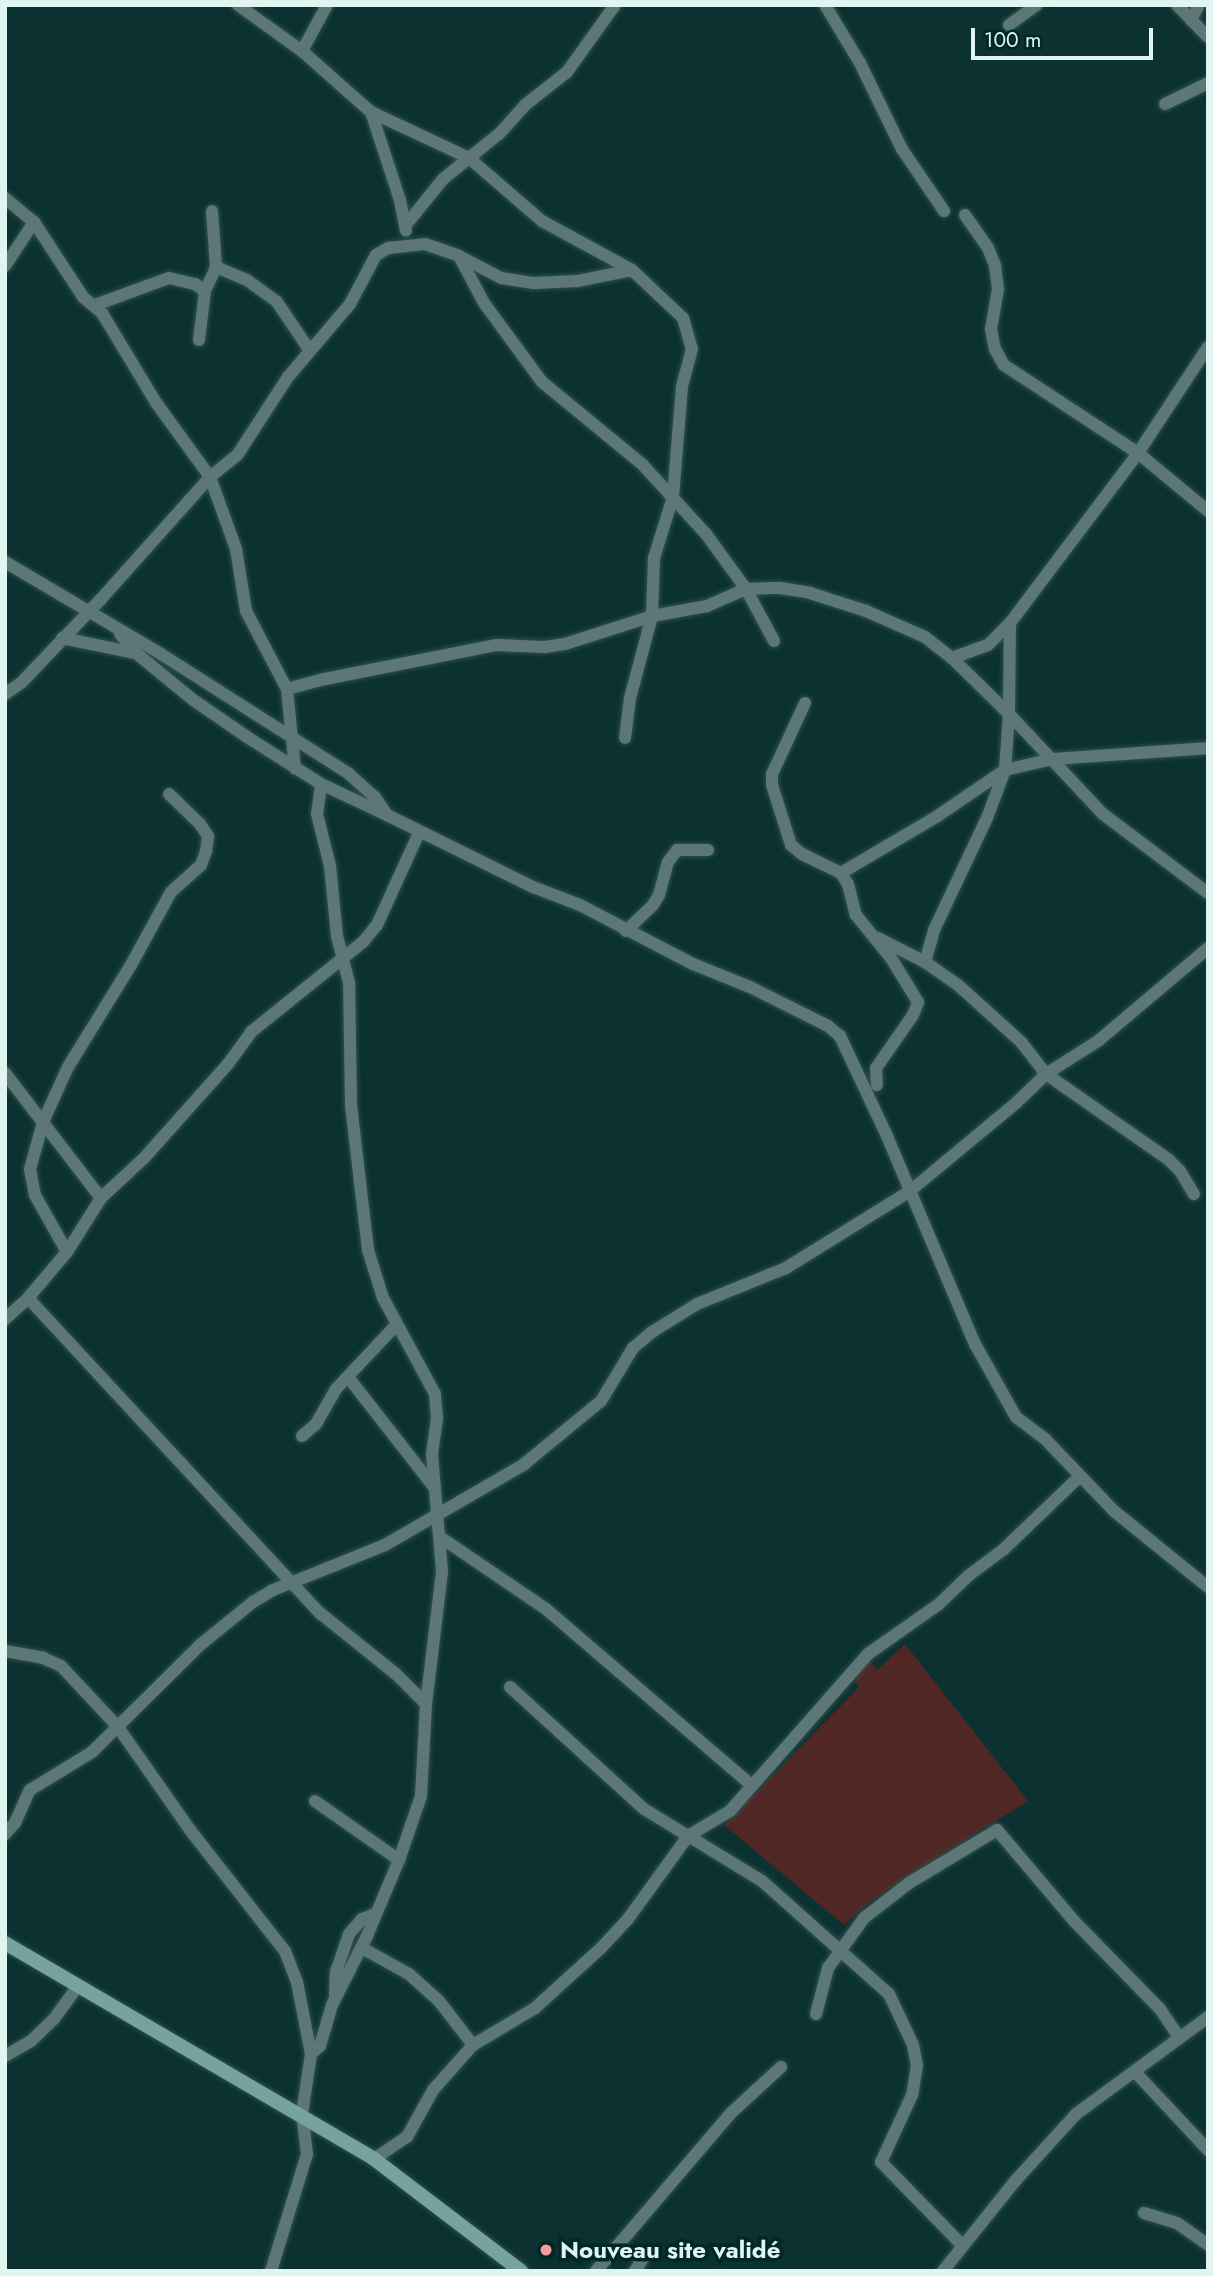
<!DOCTYPE html>
<meta charset="utf-8">
<style>
body{margin:0}
#map{position:relative;width:1213px;height:2276px;overflow:hidden;background:#0b3230;font-family:Jost,sans-serif}
div>[style]{position:absolute}
[style*='--x']{left:calc(var(--x)*1px);top:calc(var(--y)*1px);width:calc(var(--w)*1px);rotate:calc(var(--a)*1deg)}
.green>*{inset:0;background:#512726}
.roads{filter:drop-shadow(0 0 2px #2d514f) drop-shadow(0 0 2px #2d514f)}
.minor>*{height:12px;margin:-6px;padding:0 6px;transform-origin:6px;border-radius:6px;background:#5c7775}
.secondary>*{height:14px;margin:-7px;padding:0 7px;transform-origin:7px;border-radius:7px;background:#76a29f}
.dots>*{width:19px;height:19px;translate:-50% -50%;box-sizing:border-box;border:4px solid #002826;border-radius:50%}
span{translate:-50% -50%;white-space:nowrap;text-align:center;line-height:1.15;-webkit-text-stroke:7px #002826;paint-order:stroke}
.poi-label{font-size:24px;color:#e0f4f2;font-weight:700}
.left{translate:0 -50%;text-align:left}
.frame{position:absolute;inset:0;border:7px solid #e0f4f2;pointer-events:none}
.scale{position:absolute;left:971px;top:28px;width:182px;height:32px;box-sizing:border-box;border:4px solid #e0f4f2;border-top:0;padding-left:9px;font-size:21px;line-height:24px;white-space:nowrap;color:#e0f4f2;-webkit-text-stroke:5px #002826;paint-order:stroke}
</style>
<div id="map">
<div class="green">
<div style="clip-path:polygon(905px 1644px,1028px 1801px,917px 1870px,870px 1902px,844px 1925px,724px 1825px,859px 1687px,851px 1678px,869px 1660px,877px 1670px)"></div>
</div>
<div class="roads">
<div class="minor">
<div style="--x:238;--y:5;--w:79;--a:35.7"></div>
<div style="--x:302;--y:51;--w:92;--a:41.5"></div>
<div style="--x:371;--y:112;--w:108;--a:25.1"></div>
<div style="--x:469;--y:158;--w:96;--a:40.8"></div>
<div style="--x:542;--y:221;--w:102;--a:28.6"></div>
<div style="--x:632;--y:270;--w:70;--a:43.3"></div>
<div style="--x:683;--y:318;--w:32;--a:74"></div>
<div style="--x:692;--y:349;--w:39;--a:105"></div>
<div style="--x:682;--y:387;--w:110;--a:94.7"></div>
<div style="--x:673;--y:497;--w:64;--a:107.3"></div>
<div style="--x:654;--y:558;--w:58;--a:92"></div>
<div style="--x:652;--y:616;--w:85;--a:105"></div>
<div style="--x:630;--y:698;--w:40;--a:97.1"></div>
<div style="--x:825;--y:5;--w:68;--a:58.9"></div>
<div style="--x:860;--y:63;--w:96;--a:64"></div>
<div style="--x:902;--y:149;--w:75;--a:55.9"></div>
<div style="--x:1177;--y:5;--w:45;--a:45.9"></div>
<div style="--x:1191;--y:20;--w:17;--a:-62"></div>
<div style="--x:1009;--y:25;--w:34;--a:-36"></div>
<div style="--x:302;--y:51;--w:52;--a:-61.5"></div>
<div style="--x:1165;--y:104;--w:48;--a:-26"></div>
<div style="--x:371;--y:112;--w:93;--a:71.8"></div>
<div style="--x:400;--y:200;--w:31;--a:79"></div>
<div style="--x:5;--y:198;--w:38;--a:40"></div>
<div style="--x:34;--y:222;--w:90;--a:56.8"></div>
<div style="--x:83;--y:297;--w:25;--a:40"></div>
<div style="--x:102;--y:313;--w:106;--a:58.9"></div>
<div style="--x:157;--y:404;--w:90;--a:54"></div>
<div style="--x:210;--y:477;--w:77;--a:70.1"></div>
<div style="--x:236;--y:549;--w:63;--a:80.8"></div>
<div style="--x:246;--y:611;--w:88;--a:62.3"></div>
<div style="--x:287;--y:689;--w:80;--a:84.3"></div>
<div style="--x:965;--y:215;--w:40;--a:55.1"></div>
<div style="--x:988;--y:248;--w:18;--a:68"></div>
<div style="--x:995;--y:265;--w:24;--a:83"></div>
<div style="--x:998;--y:289;--w:41;--a:99.9"></div>
<div style="--x:991;--y:329;--w:20;--a:79"></div>
<div style="--x:995;--y:349;--w:18;--a:61"></div>
<div style="--x:1004;--y:365;--w:160;--a:33.3"></div>
<div style="--x:1138;--y:453;--w:91;--a:39.6"></div>
<div style="--x:405;--y:226;--w:60;--a:-51"></div>
<div style="--x:443;--y:179;--w:73;--a:-38.9"></div>
<div style="--x:500;--y:133;--w:38;--a:-48"></div>
<div style="--x:525;--y:105;--w:53;--a:-38.2"></div>
<div style="--x:567;--y:72;--w:82;--a:-54.4"></div>
<div style="--x:459;--y:256;--w:53;--a:62"></div>
<div style="--x:484;--y:303;--w:98;--a:53.7"></div>
<div style="--x:542;--y:382;--w:129;--a:39.4"></div>
<div style="--x:642;--y:464;--w:95;--a:47.6"></div>
<div style="--x:706;--y:534;--w:68;--a:54"></div>
<div style="--x:746;--y:589;--w:59;--a:61.7"></div>
<div style="--x:5;--y:266;--w:53;--a:-56.6"></div>
<div style="--x:216;--y:267;--w:34;--a:23"></div>
<div style="--x:247;--y:280;--w:37;--a:36"></div>
<div style="--x:277;--y:302;--w:59;--a:56"></div>
<div style="--x:95;--y:305;--w:79;--a:-20"></div>
<div style="--x:169;--y:278;--w:27;--a:13"></div>
<div style="--x:195;--y:284;--w:12;--a:35"></div>
<div style="--x:199;--y:340;--w:49;--a:-83"></div>
<div style="--x:205;--y:291;--w:26;--a:-65"></div>
<div style="--x:216;--y:267;--w:56;--a:-94.1"></div>
<div style="--x:5;--y:562;--w:181;--a:30.5"></div>
<div style="--x:161;--y:654;--w:222;--a:32.5"></div>
<div style="--x:348;--y:773;--w:36;--a:42"></div>
<div style="--x:375;--y:797;--w:22;--a:56"></div>
<div style="--x:387;--y:815;--w:163;--a:26.3"></div>
<div style="--x:533;--y:887;--w:50;--a:21"></div>
<div style="--x:580;--y:905;--w:127;--a:27.6"></div>
<div style="--x:693;--y:964;--w:61;--a:22"></div>
<div style="--x:750;--y:987;--w:87;--a:26.6"></div>
<div style="--x:828;--y:1026;--w:16;--a:40"></div>
<div style="--x:840;--y:1036;--w:110;--a:64.8"></div>
<div style="--x:887;--y:1136;--w:226;--a:67.1"></div>
<div style="--x:975;--y:1344;--w:84;--a:60.7"></div>
<div style="--x:1016;--y:1417;--w:38;--a:37"></div>
<div style="--x:1046;--y:1440;--w:98;--a:46.2"></div>
<div style="--x:1114;--y:1511;--w:121;--a:39"></div>
<div style="--x:120;--y:634;--w:25;--a:50"></div>
<div style="--x:136;--y:653;--w:72;--a:39.4"></div>
<div style="--x:192;--y:699;--w:67;--a:34.6"></div>
<div style="--x:247;--y:737;--w:88;--a:32.4"></div>
<div style="--x:321;--y:784;--w:73;--a:25.2"></div>
<div style="--x:62;--y:638;--w:75;--a:11.6"></div>
<div style="--x:952;--y:658;--w:38;--a:-20"></div>
<div style="--x:988;--y:645;--w:31;--a:-45"></div>
<div style="--x:287;--y:689;--w:39;--a:-15"></div>
<div style="--x:325;--y:679;--w:174;--a:-11.2"></div>
<div style="--x:496;--y:645;--w:49;--a:2.3"></div>
<div style="--x:545;--y:647;--w:20;--a:-9"></div>
<div style="--x:565;--y:644;--w:91;--a:-17.8"></div>
<div style="--x:652;--y:616;--w:56;--a:-10.3"></div>
<div style="--x:707;--y:606;--w:43;--a:-23.6"></div>
<div style="--x:746;--y:589;--w:34;--a:-2"></div>
<div style="--x:780;--y:588;--w:30;--a:9"></div>
<div style="--x:810;--y:593;--w:59;--a:17.8"></div>
<div style="--x:866;--y:611;--w:64;--a:23.8"></div>
<div style="--x:925;--y:637;--w:34;--a:38"></div>
<div style="--x:952;--y:658;--w:80;--a:44.5"></div>
<div style="--x:1009;--y:714;--w:137;--a:46.8"></div>
<div style="--x:1103;--y:814;--w:131;--a:37"></div>
<div style="--x:5;--y:694;--w:19;--a:-35"></div>
<div style="--x:21;--y:683;--w:116;--a:-46.4"></div>
<div style="--x:101;--y:599;--w:164;--a:-48.2"></div>
<div style="--x:210;--y:477;--w:36;--a:-39"></div>
<div style="--x:238;--y:454;--w:92;--a:-57"></div>
<div style="--x:288;--y:377;--w:96;--a:-49.7"></div>
<div style="--x:350;--y:304;--w:55;--a:-62"></div>
<div style="--x:376;--y:255;--w:14;--a:-30"></div>
<div style="--x:388;--y:248;--w:37;--a:-6"></div>
<div style="--x:425;--y:244;--w:36;--a:19"></div>
<div style="--x:459;--y:256;--w:47;--a:27.6"></div>
<div style="--x:501;--y:278;--w:33;--a:9"></div>
<div style="--x:534;--y:283;--w:44;--a:-2.6"></div>
<div style="--x:578;--y:281;--w:55;--a:-11.5"></div>
<div style="--x:805;--y:703;--w:78;--a:114.9"></div>
<div style="--x:772;--y:774;--w:11;--a:90"></div>
<div style="--x:772;--y:785;--w:63;--a:72.4"></div>
<div style="--x:791;--y:845;--w:14;--a:39"></div>
<div style="--x:802;--y:854;--w:43;--a:26"></div>
<div style="--x:841;--y:873;--w:13;--a:58"></div>
<div style="--x:848;--y:884;--w:32;--a:76"></div>
<div style="--x:856;--y:915;--w:55;--a:50.9"></div>
<div style="--x:891;--y:958;--w:52;--a:58.5"></div>
<div style="--x:918;--y:1002;--w:14;--a:111"></div>
<div style="--x:913;--y:1015;--w:65;--a:124.9"></div>
<div style="--x:876;--y:1068;--w:17;--a:87"></div>
<div style="--x:841;--y:873;--w:110;--a:-30.5"></div>
<div style="--x:936;--y:817;--w:83;--a:-34.3"></div>
<div style="--x:1005;--y:770;--w:48;--a:-13.2"></div>
<div style="--x:1052;--y:759;--w:156;--a:-4"></div>
<div style="--x:626;--y:931;--w:37;--a:-44"></div>
<div style="--x:653;--y:905;--w:12;--a:-59"></div>
<div style="--x:659;--y:895;--w:34;--a:-75"></div>
<div style="--x:668;--y:862;--w:15;--a:-53"></div>
<div style="--x:677;--y:850;--w:31;--a:0"></div>
<div style="--x:878;--y:938;--w:53;--a:27.1"></div>
<div style="--x:925;--y:962;--w:40;--a:34.9"></div>
<div style="--x:958;--y:985;--w:85;--a:42.1"></div>
<div style="--x:1021;--y:1042;--w:41;--a:52"></div>
<div style="--x:1046;--y:1074;--w:149;--a:34.9"></div>
<div style="--x:1168;--y:1159;--w:17;--a:45"></div>
<div style="--x:1180;--y:1171;--w:27;--a:59"></div>
<div style="--x:925;--y:962;--w:33;--a:-74"></div>
<div style="--x:934;--y:930;--w:124;--a:-64.7"></div>
<div style="--x:987;--y:818;--w:51;--a:-69.4"></div>
<div style="--x:1005;--y:770;--w:56;--a:-85.9"></div>
<div style="--x:1009;--y:714;--w:91;--a:-89.4"></div>
<div style="--x:1010;--y:623;--w:213;--a:-53"></div>
<div style="--x:1138;--y:453;--w:127;--a:-56.6"></div>
<div style="--x:5;--y:1073;--w:158;--a:52.5"></div>
<div style="--x:67;--y:1252;--w:65;--a:-119.3"></div>
<div style="--x:35;--y:1195;--w:26;--a:-101"></div>
<div style="--x:30;--y:1169;--w:49;--a:-74.5"></div>
<div style="--x:43;--y:1122;--w:60;--a:-65.6"></div>
<div style="--x:68;--y:1067;--w:120;--a:-58.3"></div>
<div style="--x:131;--y:965;--w:83;--a:-61.3"></div>
<div style="--x:171;--y:892;--w:40;--a:-42"></div>
<div style="--x:201;--y:865;--w:15;--a:-70"></div>
<div style="--x:206;--y:851;--w:15;--a:-82"></div>
<div style="--x:208;--y:836;--w:14;--a:-124"></div>
<div style="--x:200;--y:824;--w:43;--a:-135.9"></div>
<div style="--x:28;--y:1298;--w:430;--a:47.2"></div>
<div style="--x:320;--y:1613;--w:97;--a:38.8"></div>
<div style="--x:396;--y:1674;--w:42;--a:45"></div>
<div style="--x:5;--y:1319;--w:31;--a:-42"></div>
<div style="--x:28;--y:1298;--w:60;--a:-49.7"></div>
<div style="--x:67;--y:1252;--w:64;--a:-57.8"></div>
<div style="--x:101;--y:1198;--w:60;--a:-43"></div>
<div style="--x:145;--y:1157;--w:125;--a:-48.3"></div>
<div style="--x:228;--y:1064;--w:39;--a:-54"></div>
<div style="--x:251;--y:1032;--w:144;--a:-38.8"></div>
<div style="--x:363;--y:942;--w:22;--a:-51"></div>
<div style="--x:377;--y:925;--w:101;--a:-65.5"></div>
<div style="--x:348;--y:1377;--w:140;--a:52"></div>
<div style="--x:302;--y:1436;--w:18;--a:-41"></div>
<div style="--x:316;--y:1424;--w:40;--a:-60.3"></div>
<div style="--x:336;--y:1389;--w:88;--a:-46.8"></div>
<div style="--x:440;--y:1537;--w:128;--a:34.2"></div>
<div style="--x:546;--y:1609;--w:270;--a:40.6"></div>
<div style="--x:5;--y:1651;--w:39;--a:10"></div>
<div style="--x:43;--y:1658;--w:20;--a:24"></div>
<div style="--x:61;--y:1666;--w:83;--a:46.9"></div>
<div style="--x:118;--y:1727;--w:126;--a:55"></div>
<div style="--x:190;--y:1830;--w:154;--a:51.9"></div>
<div style="--x:285;--y:1951;--w:33;--a:69"></div>
<div style="--x:297;--y:1982;--w:73;--a:79"></div>
<div style="--x:510;--y:1687;--w:181;--a:42.3"></div>
<div style="--x:644;--y:1809;--w:138;--a:31.4"></div>
<div style="--x:762;--y:1881;--w:170;--a:41.7"></div>
<div style="--x:889;--y:1994;--w:56;--a:64.8"></div>
<div style="--x:913;--y:2045;--w:20;--a:79"></div>
<div style="--x:917;--y:2065;--w:30;--a:99"></div>
<div style="--x:912;--y:2095;--w:74;--a:114.8"></div>
<div style="--x:881;--y:2162;--w:116;--a:45.7"></div>
<div style="--x:315;--y:1801;--w:103;--a:35.1"></div>
<div style="--x:5;--y:1834;--w:15;--a:-48"></div>
<div style="--x:15;--y:1823;--w:36;--a:-66"></div>
<div style="--x:30;--y:1790;--w:73;--a:-31.5"></div>
<div style="--x:92;--y:1752;--w:152;--a:-44.7"></div>
<div style="--x:200;--y:1645;--w:68;--a:-39.1"></div>
<div style="--x:253;--y:1602;--w:23;--a:-31"></div>
<div style="--x:273;--y:1590;--w:121;--a:-21.9"></div>
<div style="--x:385;--y:1545;--w:160;--a:-30.1"></div>
<div style="--x:523;--y:1465;--w:101;--a:-39.4"></div>
<div style="--x:601;--y:1401;--w:62;--a:-58.9"></div>
<div style="--x:633;--y:1348;--w:25;--a:-40"></div>
<div style="--x:652;--y:1332;--w:53;--a:-31.9"></div>
<div style="--x:697;--y:1304;--w:96;--a:-22"></div>
<div style="--x:786;--y:1268;--w:146;--a:-31.8"></div>
<div style="--x:910;--y:1191;--w:138;--a:-39.7"></div>
<div style="--x:1016;--y:1103;--w:42;--a:-44"></div>
<div style="--x:1046;--y:1074;--w:62;--a:-32.4"></div>
<div style="--x:1098;--y:1041;--w:144;--a:-40.2"></div>
<div style="--x:362;--y:1948;--w:54;--a:29"></div>
<div style="--x:409;--y:1974;--w:40;--a:42"></div>
<div style="--x:439;--y:2001;--w:56;--a:52.3"></div>
<div style="--x:335;--y:1995;--w:23;--a:-88"></div>
<div style="--x:336;--y:1972;--w:40;--a:-71.1"></div>
<div style="--x:349;--y:1934;--w:20;--a:-49"></div>
<div style="--x:362;--y:1919;--w:14;--a:-21"></div>
<div style="--x:816;--y:2014;--w:48;--a:-75.4"></div>
<div style="--x:828;--y:1968;--w:62;--a:-54.2"></div>
<div style="--x:864;--y:1918;--w:57;--a:-37.9"></div>
<div style="--x:909;--y:1883;--w:103;--a:-31.1"></div>
<div style="--x:997;--y:1830;--w:121;--a:49.7"></div>
<div style="--x:1075;--y:1922;--w:122;--a:45.7"></div>
<div style="--x:1160;--y:2009;--w:32;--a:56"></div>
<div style="--x:5;--y:2056;--w:30;--a:-30"></div>
<div style="--x:31;--y:2041;--w:32;--a:-44"></div>
<div style="--x:54;--y:2019;--w:41;--a:-54"></div>
<div style="--x:1135;--y:2072;--w:107;--a:46.9"></div>
<div style="--x:374;--y:2159;--w:40;--a:-34"></div>
<div style="--x:407;--y:2137;--w:54;--a:-61"></div>
<div style="--x:433;--y:2090;--w:60;--a:-48.4"></div>
<div style="--x:473;--y:2045;--w:72;--a:-30.8"></div>
<div style="--x:535;--y:2008;--w:89;--a:-42.3"></div>
<div style="--x:601;--y:1948;--w:40;--a:-47"></div>
<div style="--x:628;--y:1919;--w:102;--a:-54.1"></div>
<div style="--x:688;--y:1836;--w:49;--a:-30.8"></div>
<div style="--x:730;--y:1811;--w:209;--a:-48.7"></div>
<div style="--x:868;--y:1654;--w:87;--a:-35.2"></div>
<div style="--x:939;--y:1604;--w:40;--a:-44"></div>
<div style="--x:968;--y:1576;--w:45;--a:-36.9"></div>
<div style="--x:1004;--y:1549;--w:105;--a:-43.8"></div>
<div style="--x:1144;--y:2213;--w:34;--a:17"></div>
<div style="--x:1177;--y:2223;--w:38;--a:35"></div>
<div style="--x:271;--y:2271;--w:122;--a:-72.9"></div>
<div style="--x:307;--y:2154;--w:40;--a:-97.1"></div>
<div style="--x:302;--y:2114;--w:61;--a:-81.5"></div>
<div style="--x:311;--y:2054;--w:12;--a:-42"></div>
<div style="--x:320;--y:2046;--w:43;--a:-73.7"></div>
<div style="--x:332;--y:2005;--w:77;--a:-63.1"></div>
<div style="--x:367;--y:1936;--w:82;--a:-67.2"></div>
<div style="--x:399;--y:1860;--w:68;--a:-71"></div>
<div style="--x:421;--y:1796;--w:92;--a:-86.9"></div>
<div style="--x:426;--y:1704;--w:134;--a:-83.1"></div>
<div style="--x:442;--y:1571;--w:117;--a:-94.9"></div>
<div style="--x:432;--y:1454;--w:36;--a:-82"></div>
<div style="--x:437;--y:1418;--w:24;--a:-95"></div>
<div style="--x:435;--y:1394;--w:109;--a:-118.4"></div>
<div style="--x:383;--y:1298;--w:50;--a:-107.4"></div>
<div style="--x:368;--y:1250;--w:146;--a:-96.7"></div>
<div style="--x:351;--y:1105;--w:122;--a:-90.9"></div>
<div style="--x:349;--y:983;--w:49;--a:-104.3"></div>
<div style="--x:337;--y:936;--w:70;--a:-95.7"></div>
<div style="--x:330;--y:866;--w:54;--a:-104"></div>
<div style="--x:317;--y:814;--w:30;--a:-82"></div>
<div style="--x:596;--y:2271;--w:208;--a:-49.5"></div>
<div style="--x:731;--y:2113;--w:68;--a:-42.6"></div>
<div style="--x:635;--y:2271;--w:15;--a:-58"></div>
<div style="--x:943;--y:2271;--w:117;--a:-51.3"></div>
<div style="--x:1016;--y:2180;--w:89;--a:-47.7"></div>
<div style="--x:1076;--y:2114;--w:164;--a:-36.3"></div>
</div>
<div class="secondary">
<div style="--x:5;--y:1943;--w:428;--a:30.3"></div>
<div style="--x:374;--y:2159;--w:185;--a:37.3"></div>
</div>
</div>
<div class="dots">
<div style="left:546px;top:2250px;background:#f59b98"></div>
</div>
<div class="poi-label">
<span class="left" style="left:560px;top:2250px">Nouveau site validé</span>
</div>
<div class="frame"></div>
<div class="scale">100 m</div>
</div>
